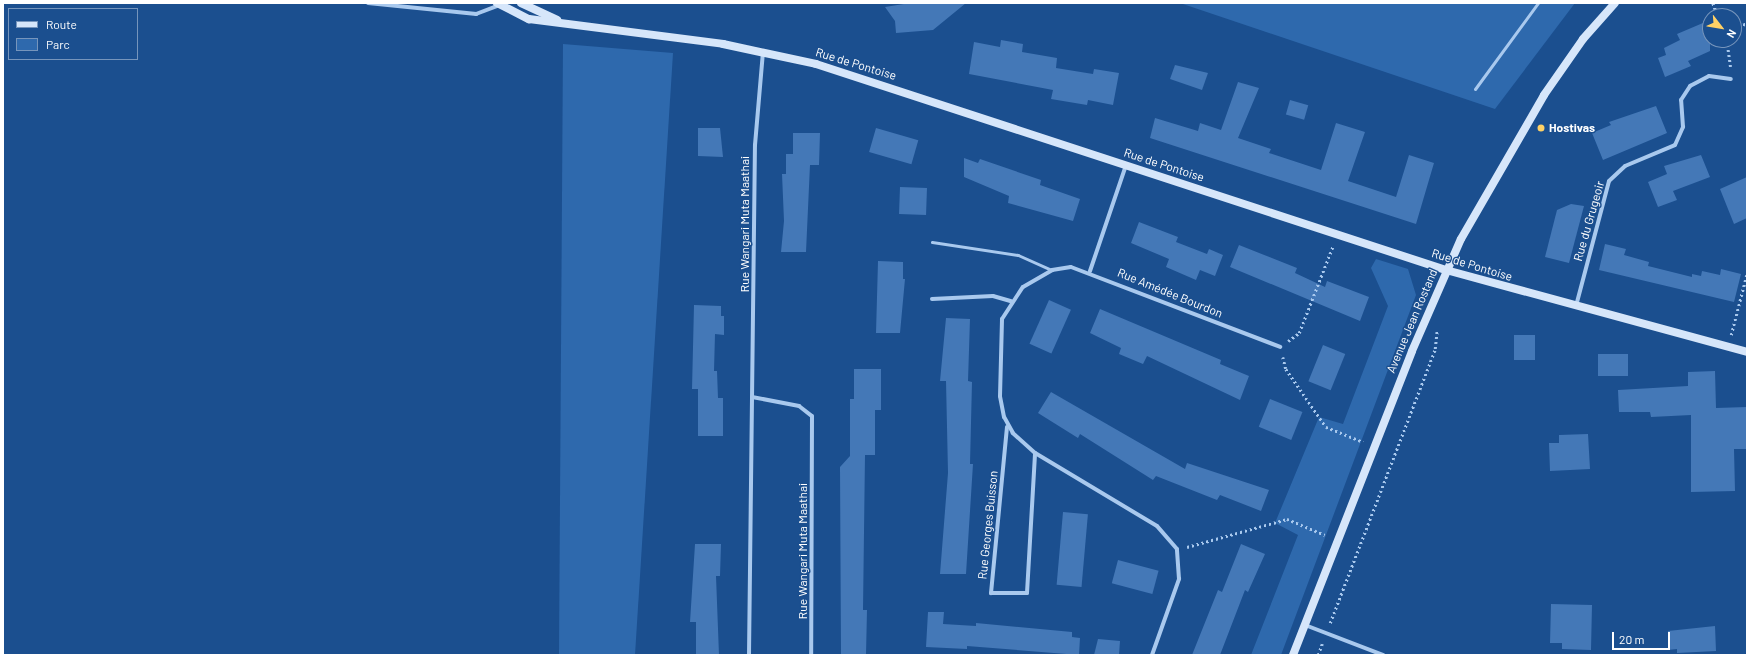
<!DOCTYPE html>
<meta charset="utf-8">
<style>
body{margin:0}
#map{position:relative;width:1750px;height:658px;overflow:hidden;background:#1b4f8f;font-family:Barlow,sans-serif}
div>[style]{position:absolute}
[style*='--x']{left:calc(var(--x)*1px);top:calc(var(--y)*1px);width:calc(var(--w)*1px);rotate:calc(var(--a)*1deg)}
.green>*{inset:0;background:#2e69ad}
.building>*{inset:0;background:#4478b7;transform-origin:0 0}
.path>*{height:2.5px;margin-top:-1.25px;transform-origin:0;background:repeating-linear-gradient(90deg,#a9c9ee 0 2px,transparent 0 5px)}
.lane>*{height:3px;margin:-1.5px;padding:0 1.5px;transform-origin:1.5px;border-radius:1.5px;background:#a9c9ee}
.street>*{height:4px;margin:-2px;padding:0 2px;transform-origin:2px;border-radius:2px;background:#a9c9ee}
.secondary>*{height:8px;margin:-4px;padding:0 4px;transform-origin:4px;border-radius:4px;background:#d6e6fa}
.dots>*{width:11px;height:11px;translate:-50% -50%;box-sizing:border-box;border:2px solid #1b4f8f;border-radius:50%}
span{translate:-50% -50%;white-space:nowrap;text-align:center;line-height:1.15;-webkit-text-stroke:3px #1b4f8f;paint-order:stroke}
.street-label{font-size:12px;color:#fff}
.poi-label{font-size:12px;color:#fff;font-weight:700}
.left{translate:0 -50%;text-align:left}
.frame{position:absolute;inset:0;border:4px solid #fff;pointer-events:none}
.legend{position:absolute;left:8px;top:8px;width:130px;height:52px;box-sizing:border-box;background:#1b4f8f;border:1px solid #7695bc;margin:0;padding:5px 7px;list-style:none;font-size:12px;color:#fff}
.legend li{display:flex;align-items:center;gap:8px;height:20px}
.legend b{width:20px;border:1px solid #7695bc}
.north{position:absolute;left:1702px;top:8px;width:40px;height:40px;box-sizing:border-box;background:#1b4f8f;border:1px solid #7695bc;border-radius:50%;rotate:121deg;font-size:11px;font-weight:700;line-height:16px;text-align:center;color:#fff}
.north::after{content:'';display:block;margin:auto;width:14px;height:18px;background:#ffd166;clip-path:polygon(50% 0,100% 100%,50% 72%,0 100%)}
.scale{position:absolute;left:1612px;top:632px;width:58px;height:18px;box-sizing:border-box;border:2px solid #fff;border-top:0;padding-left:5px;font-size:12px;line-height:14px;white-space:nowrap;color:#fff;-webkit-text-stroke:3px #1b4f8f;paint-order:stroke}
</style>
<div id="map">
<div class="green">
<div style="clip-path:polygon(1180px 3px,1575px 3px,1495px 109px)"></div>
<div style="clip-path:polygon(563px 44px,673px 53px,635px 655px,559px 655px)"></div>
<div style="clip-path:polygon(1376px 259px,1408px 269px,1416px 295px,1281px 655px,1251px 655px,1298px 535px,1275px 523px,1319px 417px,1343px 424px,1388px 306px,1371px 268px)"></div>
</div>
<div class="building">
<div style="clip-path:polygon(910px 3px,966px 3px,933px 30px,896px 33px,895px 21px,885px 7px)"></div>
<div style="clip-path:polygon(1710px 20px,1710px 51px,1688px 61px,1691px 66px,1665px 77px,1658px 58px,1666px 55px,1664px 48px,1680px 40px,1677px 34px)"></div>
<div style="clip-path:polygon(1001px 40px,1023px 44px,1022px 52px,1057px 58px,1056px 68px,1093px 74px,1094px 69px,1119px 73px,1113px 105px,1088px 100px,1087px 105px,1051px 99px,1053px 90px,969px 74px,974px 42px,1000px 47px)"></div>
<div style="clip-path:polygon(1175px 65px,1208px 73px,1202px 90px,1170px 79px)"></div>
<div style="clip-path:polygon(1238px 82px,1259px 88px,1238px 138px,1271px 149px,1269px 153px,1321px 170px,1336px 123px,1365px 132px,1348px 181px,1396px 197px,1409px 155px,1434px 163px,1416px 224px,1150px 138px,1155px 118px,1198px 131px,1200px 123px,1221px 130px)"></div>
<div style="left:1290px;top:100px;width:19px;height:15px;rotate:16deg"></div>
<div style="clip-path:polygon(1656px 106px,1667px 133px,1603px 160px,1592px 133px,1611px 125px,1609px 122px)"></div>
<div style="clip-path:polygon(698px 128px,720px 128px,723px 157px,698px 156px)"></div>
<div style="left:876px;top:128px;width:44px;height:25px;rotate:16deg"></div>
<div style="clip-path:polygon(793px 133px,820px 133px,819px 165px,810px 165px,806px 252px,781px 252px,784px 221px,782px 174px,786px 174px,786px 154px,793px 154px)"></div>
<div style="clip-path:polygon(1701px 155px,1710px 177px,1673px 191px,1677px 200px,1658px 207px,1648px 182px,1667px 174px,1664px 166px)"></div>
<div style="clip-path:polygon(964px 158px,978px 163px,980px 159px,1041px 180px,1040px 185px,1080px 199px,1073px 221px,1008px 203px,1009px 196px,964px 177px)"></div>
<div style="clip-path:polygon(1747px 177px,1747px 218px,1734px 224px,1720px 189px)"></div>
<div style="left:900px;top:187px;width:27px;height:27px;rotate:2deg"></div>
<div style="clip-path:polygon(1571px 204px,1584px 206px,1569px 263px,1545px 257px,1557px 210px)"></div>
<div style="clip-path:polygon(1139px 222px,1178px 237px,1176px 242px,1207px 254px,1209px 249px,1223px 255px,1215px 276px,1200px 270px,1196px 280px,1166px 267px,1169px 259px,1131px 243px)"></div>
<div style="clip-path:polygon(1605px 244px,1626px 249px,1624px 255px,1649px 262px,1648px 266px,1692px 277px,1692px 274px,1701px 276px,1702px 271px,1720px 275px,1721px 269px,1741px 274px,1734px 302px,1599px 270px)"></div>
<div style="clip-path:polygon(1239px 245px,1297px 268px,1295px 273px,1325px 287px,1327px 281px,1369px 297px,1360px 321px,1230px 267px)"></div>
<div style="clip-path:polygon(878px 261px,903px 262px,903px 279px,905px 279px,900px 333px,876px 333px)"></div>
<div style="left:1049px;top:300px;width:24px;height:48px;rotate:24deg"></div>
<div style="clip-path:polygon(694px 305px,721px 306px,721px 316px,724px 316px,724px 335px,715px 334px,714px 371px,717px 371px,718px 398px,723px 398px,723px 436px,698px 436px,698px 389px,692px 389px)"></div>
<div style="clip-path:polygon(1100px 309px,1221px 360px,1220px 364px,1249px 376px,1240px 400px,1147px 356px,1143px 364px,1119px 354px,1121px 348px,1090px 333px)"></div>
<div style="clip-path:polygon(946px 318px,970px 319px,968px 381px,972px 382px,970px 464px,973px 464px,966px 574px,940px 574px,948px 473px,946px 381px,940px 381px)"></div>
<div style="left:1514px;top:335px;width:21px;height:25px"></div>
<div style="left:1323px;top:345px;width:24px;height:39px;rotate:22deg"></div>
<div style="left:1628px;top:354px;width:22px;height:30px;rotate:90deg"></div>
<div style="clip-path:polygon(854px 369px,881px 369px,881px 410px,875px 410px,875px 455px,865px 455px,863px 610px,867px 610px,866px 655px,841px 655px,840px 467px,850px 456px,850px 399px,854px 399px)"></div>
<div style="clip-path:polygon(1715px 371px,1716px 408px,1747px 407px,1747px 449px,1734px 449px,1735px 491px,1691px 492px,1691px 415px,1651px 417px,1650px 412px,1619px 412px,1618px 390px,1688px 386px,1688px 372px)"></div>
<div style="clip-path:polygon(1051px 392px,1185px 469px,1187px 463px,1269px 490px,1261px 511px,1220px 495px,1217px 500px,1156px 476px,1153px 480px,1080px 434px,1078px 438px,1038px 413px)"></div>
<div style="left:1270px;top:399px;width:35px;height:30px;rotate:22deg"></div>
<div style="clip-path:polygon(1588px 434px,1590px 469px,1550px 471px,1549px 443px,1559px 443px,1559px 435px)"></div>
<div style="left:1063px;top:512px;width:25px;height:73px;rotate:5deg"></div>
<div style="clip-path:polygon(695px 544px,721px 544px,720px 576px,716px 576px,719px 655px,696px 655px,696px 622px,690px 622px)"></div>
<div style="clip-path:polygon(1241px 544px,1265px 554px,1248px 592px,1245px 590px,1220px 655px,1192px 655px,1218px 590px,1222px 592px)"></div>
<div style="left:1118px;top:560px;width:42px;height:24px;rotate:15deg"></div>
<div style="clip-path:polygon(1551px 604px,1592px 605px,1591px 650px,1562px 649px,1562px 643px,1550px 643px)"></div>
<div style="clip-path:polygon(928px 612px,944px 612px,943px 624px,976px 626px,976px 623px,1072px 632px,1072px 637px,1080px 638px,1079px 655px,967px 646px,967px 649px,926px 647px)"></div>
<div style="clip-path:polygon(1715px 626px,1716px 651px,1677px 653px,1677px 649px,1668px 650px,1668px 631px)"></div>
<div style="clip-path:polygon(1098px 639px,1120px 641px,1119px 655px,1094px 655px)"></div>
</div>
<div class="path">
<div style="--x:1713;--y:3;--w:14;--a:69"></div>
<div style="--x:1734;--y:29;--w:14;--a:-25"></div>
<div style="--x:1727;--y:40;--w:27;--a:82"></div>
<div style="--x:1731;--y:335;--w:64;--a:-75.5"></div>
<div style="--x:1288;--y:341;--w:14;--a:-36"></div>
<div style="--x:1299;--y:333;--w:93;--a:-68.7"></div>
<div style="--x:1283;--y:357;--w:12;--a:76"></div>
<div style="--x:1286;--y:369;--w:70;--a:55.4"></div>
<div style="--x:1326;--y:427;--w:40;--a:22"></div>
<div style="--x:1187;--y:547;--w:104;--a:-15.6"></div>
<div style="--x:1287;--y:519;--w:41;--a:22.8"></div>
<div style="--x:1330;--y:623;--w:293;--a:-69"></div>
<div style="--x:1435;--y:349;--w:18;--a:-84"></div>
<div style="--x:1318;--y:655;--w:12;--a:-70"></div>
</div>
<div class="lane">
<div style="--x:1475;--y:89;--w:107;--a:-53.8"></div>
<div style="--x:932;--y:242;--w:87;--a:8.6"></div>
<div style="--x:1018;--y:255;--w:37;--a:24"></div>
</div>
<div class="street">
<div style="--x:368;--y:3;--w:109;--a:5.8"></div>
<div style="--x:476;--y:14;--w:25;--a:-21"></div>
<div style="--x:1090;--y:271;--w:112;--a:-71.2"></div>
<div style="--x:932;--y:299;--w:61;--a:-2.8"></div>
<div style="--x:993;--y:296;--w:19;--a:16"></div>
<div style="--x:1576;--y:306;--w:129;--a:-75.2"></div>
<div style="--x:1609;--y:181;--w:22;--a:-43"></div>
<div style="--x:1625;--y:166;--w:54;--a:-22.8"></div>
<div style="--x:1675;--y:145;--w:20;--a:-66"></div>
<div style="--x:1683;--y:127;--w:27;--a:-94"></div>
<div style="--x:1681;--y:100;--w:17;--a:-57"></div>
<div style="--x:1690;--y:86;--w:21;--a:-28"></div>
<div style="--x:1709;--y:76;--w:22;--a:8"></div>
<div style="--x:752;--y:397;--w:48;--a:10.8"></div>
<div style="--x:799;--y:406;--w:16;--a:38"></div>
<div style="--x:812;--y:416;--w:239;--a:90.2"></div>
<div style="--x:1007;--y:427;--w:167;--a:95.5"></div>
<div style="--x:991;--y:593;--w:36;--a:0"></div>
<div style="--x:1027;--y:593;--w:140;--a:-86.7"></div>
<div style="--x:1305;--y:625;--w:84;--a:21"></div>
<div style="--x:749;--y:655;--w:510;--a:-89.33"></div>
<div style="--x:755;--y:145;--w:93;--a:-85.1"></div>
<div style="--x:1152;--y:655;--w:81;--a:-70.4"></div>
<div style="--x:1179;--y:579;--w:30;--a:-94"></div>
<div style="--x:1177;--y:549;--w:30;--a:-131"></div>
<div style="--x:1157;--y:526;--w:142;--a:-149.1"></div>
<div style="--x:1035;--y:453;--w:30;--a:-138"></div>
<div style="--x:1013;--y:433;--w:18;--a:-119"></div>
<div style="--x:1004;--y:417;--w:21;--a:-101"></div>
<div style="--x:1000;--y:396;--w:77;--a:-88.5"></div>
<div style="--x:1002;--y:319;--w:38;--a:-57"></div>
<div style="--x:1023;--y:287;--w:34;--a:-30"></div>
<div style="--x:1052;--y:270;--w:19;--a:-9"></div>
<div style="--x:1071;--y:267;--w:224;--a:20.9"></div>
</div>
<div class="secondary">
<div style="--x:497;--y:3;--w:36;--a:27"></div>
<div style="--x:529;--y:19;--w:196;--a:7.3"></div>
<div style="--x:723;--y:44;--w:95;--a:12.1"></div>
<div style="--x:816;--y:64;--w:663;--a:18.11"></div>
<div style="--x:1446;--y:270;--w:312;--a:15.2"></div>
<div style="--x:521;--y:3;--w:40;--a:25"></div>
<div style="--x:1293;--y:655;--w:326;--a:-68.6"></div>
<div style="--x:1412;--y:351;--w:122;--a:-66.4"></div>
<div style="--x:1461;--y:239;--w:166;--a:-60"></div>
<div style="--x:1544;--y:95;--w:68;--a:-55.1"></div>
<div style="--x:1583;--y:39;--w:48;--a:-48.4"></div>
</div>
<div class="dots">
<div style="left:1541px;top:128px;background:#ffd166"></div>
</div>
<div class="street-label">
<span style="left:856px;top:64px;rotate:17deg">Rue de Pontoise</span>
<span style="left:1164px;top:165px;rotate:18deg">Rue de Pontoise</span>
<span style="left:1589px;top:221px;rotate:-74deg">Rue du Grugeoir</span>
<span style="left:745px;top:224px;rotate:-90deg">Rue Wangari Muta Maathai</span>
<span style="left:1472px;top:265px;rotate:17deg">Rue de Pontoise</span>
<span style="left:1170px;top:293px;rotate:22deg">Rue Amédée Bourdon</span>
<span style="left:1412px;top:321px;rotate:-67deg">Avenue Jean Rostand</span>
<span style="left:988px;top:525px;rotate:-84deg">Rue Georges Buisson</span>
<span style="left:803px;top:551px;rotate:-90deg">Rue Wangari Muta Maathai</span>
</div>
<div class="poi-label">
<span class="left" style="left:1549px;top:128px">Hostivas</span>
</div>
<div class="frame"></div>
<ul class="legend">
<li><b style="height:5px;background:#d6e6fa"></b>Route</li>
<li><b style="height:11px;background:#2e69ad"></b>Parc</li>
</ul>
<div class="north">N</div>
<div class="scale">20 m</div>
</div>
